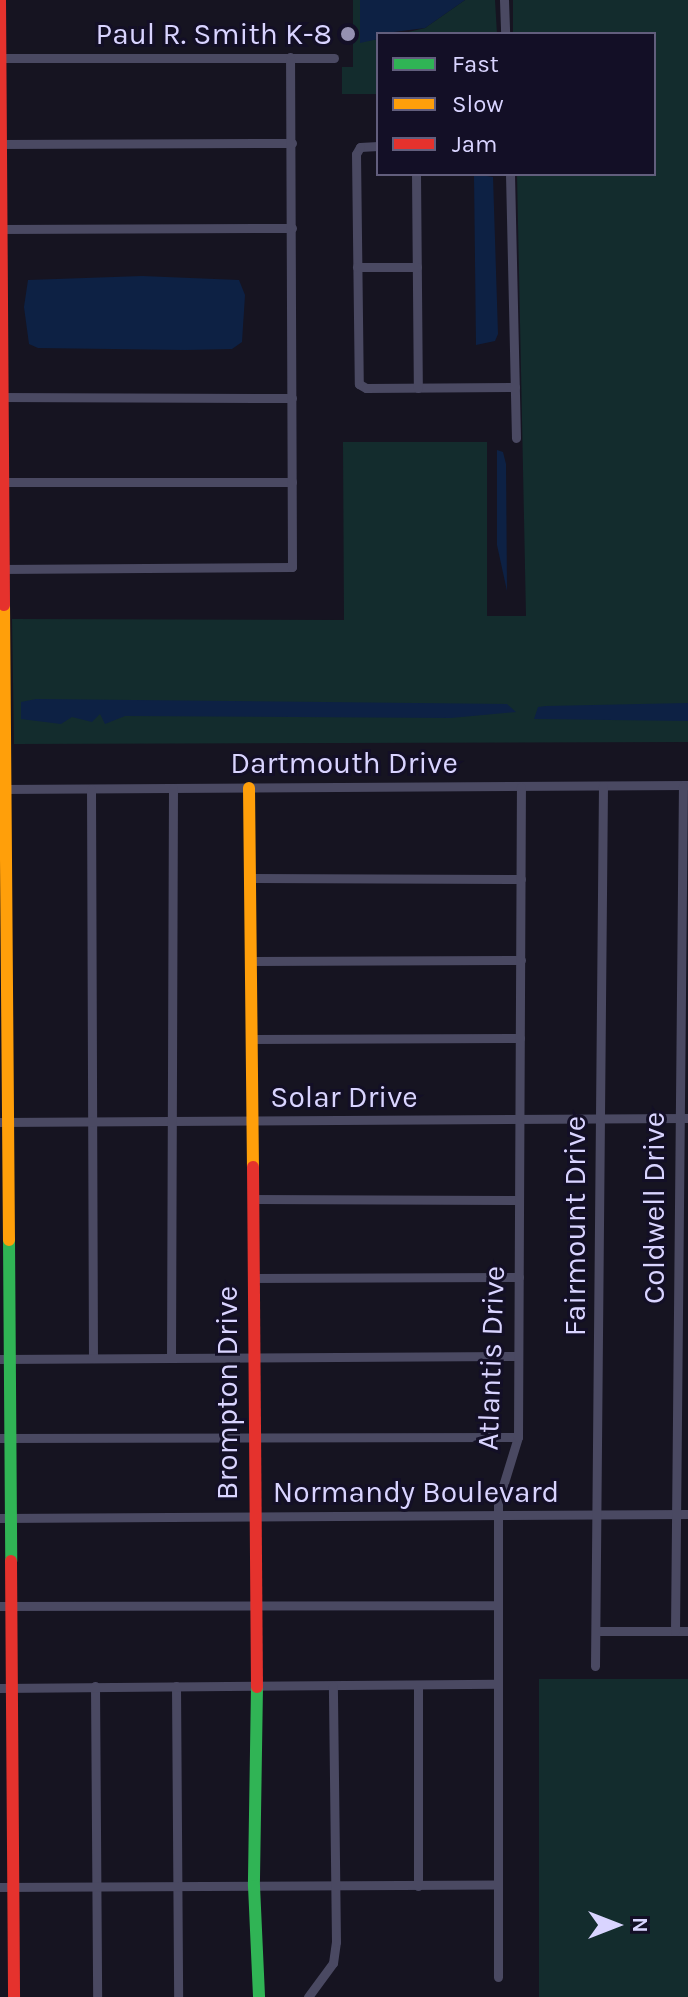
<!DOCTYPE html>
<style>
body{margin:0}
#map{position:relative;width:688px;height:1997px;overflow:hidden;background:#161421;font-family:Karla,sans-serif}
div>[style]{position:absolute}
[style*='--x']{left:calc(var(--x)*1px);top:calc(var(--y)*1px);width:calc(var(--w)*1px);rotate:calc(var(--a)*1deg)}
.green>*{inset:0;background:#132c2d;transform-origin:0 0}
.water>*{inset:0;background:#0d2144}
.street>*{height:9px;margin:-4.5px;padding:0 4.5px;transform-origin:4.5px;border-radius:4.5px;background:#4a4962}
.fast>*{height:12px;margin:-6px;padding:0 6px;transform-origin:6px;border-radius:6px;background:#30b455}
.slow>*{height:12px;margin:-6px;padding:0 6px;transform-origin:6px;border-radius:6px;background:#ff9f0a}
.jam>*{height:12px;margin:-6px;padding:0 6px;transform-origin:6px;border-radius:6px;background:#e5322d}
.dots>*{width:22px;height:22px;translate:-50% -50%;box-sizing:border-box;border:4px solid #130f26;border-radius:50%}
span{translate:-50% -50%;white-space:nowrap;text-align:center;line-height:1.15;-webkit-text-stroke:6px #130f26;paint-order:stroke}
.poi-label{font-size:30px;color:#d9d4ff}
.right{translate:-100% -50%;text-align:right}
.street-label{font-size:30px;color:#d9d4ff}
.legend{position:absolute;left:376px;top:32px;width:280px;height:144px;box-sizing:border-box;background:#130f26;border:2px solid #625e7d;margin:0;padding:10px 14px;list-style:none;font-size:24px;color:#d9d4ff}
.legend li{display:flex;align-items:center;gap:16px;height:40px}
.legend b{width:40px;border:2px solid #625e7d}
.north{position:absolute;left:576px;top:1885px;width:80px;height:80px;-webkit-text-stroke:6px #130f26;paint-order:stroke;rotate:90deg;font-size:22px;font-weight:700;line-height:32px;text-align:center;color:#d9d4ff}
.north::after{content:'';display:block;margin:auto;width:28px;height:36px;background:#d9d4ff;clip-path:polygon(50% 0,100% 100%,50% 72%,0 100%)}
</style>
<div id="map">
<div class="green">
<div style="clip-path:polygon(353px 0,360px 0,360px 42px,378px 39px,378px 94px,342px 94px,342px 67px,353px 67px)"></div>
<div style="clip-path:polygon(465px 0,495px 0,497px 34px,400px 34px,425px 28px)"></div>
<div style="clip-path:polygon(513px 0,688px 0,688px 742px,14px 744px,12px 619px,344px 620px,343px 442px,487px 442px,487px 616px,526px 616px,517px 174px,654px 174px,654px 34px,513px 34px)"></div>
<div style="left:688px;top:1679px;width:318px;height:149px;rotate:90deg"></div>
</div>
<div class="water">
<div style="clip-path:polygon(360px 0,465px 0,425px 28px,378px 34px,378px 39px,360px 43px)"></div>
<div style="clip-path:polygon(474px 174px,493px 177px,498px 334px,495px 341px,476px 345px)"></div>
<div style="clip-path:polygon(142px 276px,239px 280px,245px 295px,242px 342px,232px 349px,185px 350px,38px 348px,29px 344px,24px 307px,28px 280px)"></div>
<div style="clip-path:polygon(497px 450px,503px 452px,506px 464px,507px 591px,497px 545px)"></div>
<div style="clip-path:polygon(36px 699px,507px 704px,516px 712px,451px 718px,125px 716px,105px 724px,100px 714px,92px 722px,72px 717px,61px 724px,21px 719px,21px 702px)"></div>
<div style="clip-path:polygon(688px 703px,688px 721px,534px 719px,538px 707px,546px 706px)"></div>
</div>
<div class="street">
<div style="--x:504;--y:0;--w:34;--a:88"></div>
<div style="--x:0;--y:58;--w:334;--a:0"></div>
<div style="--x:0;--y:144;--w:292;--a:-0.2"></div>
<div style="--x:378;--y:146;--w:18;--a:177"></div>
<div style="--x:360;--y:147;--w:8;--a:120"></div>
<div style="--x:356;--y:154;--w:230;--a:89.3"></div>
<div style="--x:359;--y:384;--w:8;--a:30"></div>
<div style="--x:366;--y:388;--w:149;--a:-0.4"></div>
<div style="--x:416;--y:174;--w:214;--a:89.5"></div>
<div style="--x:510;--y:174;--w:264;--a:88.7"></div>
<div style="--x:0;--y:229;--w:292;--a:-0.2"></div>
<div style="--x:357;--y:267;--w:60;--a:0"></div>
<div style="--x:0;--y:397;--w:292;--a:0.2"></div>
<div style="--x:5;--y:482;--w:287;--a:0"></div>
<div style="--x:0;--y:569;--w:292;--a:-0.4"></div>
<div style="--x:292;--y:567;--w:510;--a:-90.22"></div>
<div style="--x:0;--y:789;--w:688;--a:-0.33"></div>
<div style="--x:91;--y:789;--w:569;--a:89.8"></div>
<div style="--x:249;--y:878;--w:272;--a:0.2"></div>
<div style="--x:250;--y:961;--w:271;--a:-0.2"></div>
<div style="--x:250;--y:1039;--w:270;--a:-0.2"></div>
<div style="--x:0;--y:1122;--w:688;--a:-0.33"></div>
<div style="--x:252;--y:1199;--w:267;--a:0.2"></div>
<div style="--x:252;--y:1278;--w:267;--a:-0.2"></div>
<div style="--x:171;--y:1358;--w:570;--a:-89.8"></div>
<div style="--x:0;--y:1359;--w:518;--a:-0.33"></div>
<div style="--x:0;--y:1438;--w:518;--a:-0.11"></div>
<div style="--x:0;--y:1518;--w:688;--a:-0.33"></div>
<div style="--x:0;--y:1606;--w:498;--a:-0.1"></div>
<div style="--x:596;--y:1631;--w:92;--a:0"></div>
<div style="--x:675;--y:1631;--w:845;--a:-89.46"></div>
<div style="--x:595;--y:1666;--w:880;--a:-89.48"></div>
<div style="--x:418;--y:1685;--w:201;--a:90"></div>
<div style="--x:95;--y:1686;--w:311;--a:89.6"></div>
<div style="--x:176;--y:1686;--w:311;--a:89.6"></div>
<div style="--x:0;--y:1688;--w:498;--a:-0.5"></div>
<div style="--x:0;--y:1887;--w:498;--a:-0.3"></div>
<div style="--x:498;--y:1977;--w:475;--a:-90"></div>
<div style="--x:498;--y:1502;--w:68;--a:-72.9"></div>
<div style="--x:518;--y:1437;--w:650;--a:-89.74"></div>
<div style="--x:308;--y:1997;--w:42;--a:-53.7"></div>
<div style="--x:333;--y:1963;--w:21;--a:-82"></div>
<div style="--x:336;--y:1942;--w:256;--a:-90.7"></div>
</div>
<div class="fast">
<div style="--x:9;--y:1240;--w:321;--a:89.6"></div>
<div style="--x:257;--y:1687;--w:199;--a:90.9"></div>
<div style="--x:254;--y:1886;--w:111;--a:87.4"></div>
</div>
<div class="slow">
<div style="--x:4;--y:605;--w:635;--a:89.55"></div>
<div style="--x:249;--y:788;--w:379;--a:89.4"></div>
</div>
<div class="jam">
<div style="--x:0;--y:0;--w:605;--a:89.62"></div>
<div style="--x:253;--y:1167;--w:520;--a:89.56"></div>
<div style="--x:11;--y:1561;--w:436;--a:89.6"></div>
</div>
<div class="dots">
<div style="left:348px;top:34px;background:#9591b1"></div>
</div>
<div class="poi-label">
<span class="right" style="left:332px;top:34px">Paul R. Smith K-8</span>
</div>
<div class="street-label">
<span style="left:344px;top:763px">Dartmouth Drive</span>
<span style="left:344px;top:1097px">Solar Drive</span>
<span style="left:654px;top:1208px;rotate:-90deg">Coldwell Drive</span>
<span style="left:575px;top:1226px;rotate:-90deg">Fairmount Drive</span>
<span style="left:491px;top:1358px;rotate:-88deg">Atlantis Drive</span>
<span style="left:227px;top:1393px;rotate:-90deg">Brompton Drive</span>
<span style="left:416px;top:1492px">Normandy Boulevard</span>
</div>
<ul class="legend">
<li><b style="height:10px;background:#30b455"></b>Fast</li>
<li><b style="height:10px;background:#ff9f0a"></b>Slow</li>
<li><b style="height:10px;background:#e5322d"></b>Jam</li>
</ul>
<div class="north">N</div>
</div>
